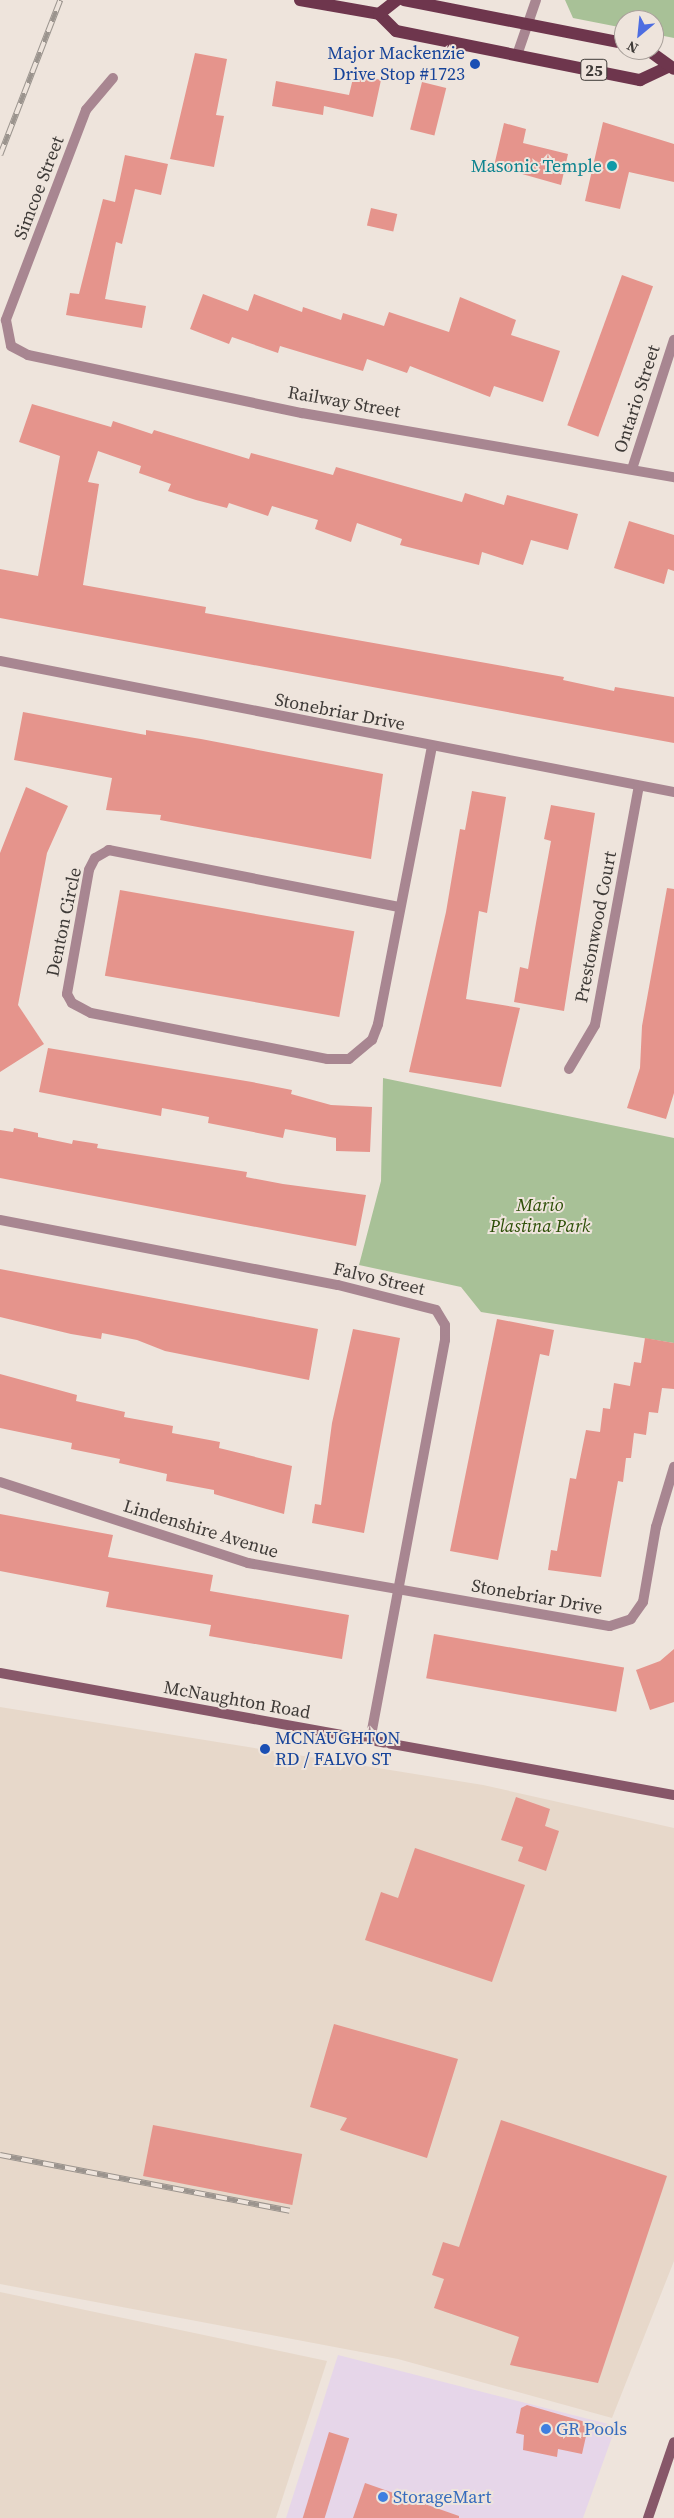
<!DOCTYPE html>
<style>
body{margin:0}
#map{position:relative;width:674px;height:2518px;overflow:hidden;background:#eee4dc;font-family:"Source Serif 4",serif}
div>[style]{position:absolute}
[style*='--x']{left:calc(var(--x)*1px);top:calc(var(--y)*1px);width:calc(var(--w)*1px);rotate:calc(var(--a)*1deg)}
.commercial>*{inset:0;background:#e6d6e9}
.built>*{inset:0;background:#e7d8ca}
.green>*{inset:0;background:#a8c197}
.building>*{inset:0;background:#e5948c;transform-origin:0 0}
.lane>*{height:10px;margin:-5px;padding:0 5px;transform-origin:5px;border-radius:5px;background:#a88691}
.street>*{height:10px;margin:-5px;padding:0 5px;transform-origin:5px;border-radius:5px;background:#a88691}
.secondary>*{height:10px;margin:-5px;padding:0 5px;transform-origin:5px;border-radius:5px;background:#875769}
.primary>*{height:12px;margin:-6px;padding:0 6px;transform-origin:6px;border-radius:6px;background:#6e364d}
.rail>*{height:5.5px;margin-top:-2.75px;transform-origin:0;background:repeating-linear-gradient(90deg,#eee4dc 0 11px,#9b948e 0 22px);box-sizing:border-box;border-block:1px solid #9b948e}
.dots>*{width:14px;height:14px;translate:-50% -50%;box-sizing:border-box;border:2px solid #eee4dc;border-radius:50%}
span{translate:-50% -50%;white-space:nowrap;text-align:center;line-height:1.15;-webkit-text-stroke:4px #eee4dc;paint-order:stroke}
.shield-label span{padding:1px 4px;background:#eee4dc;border:1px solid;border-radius:4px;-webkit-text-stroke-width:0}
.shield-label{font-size:16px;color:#3e3a37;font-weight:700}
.transit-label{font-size:18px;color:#164399}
.right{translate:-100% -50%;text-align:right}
.left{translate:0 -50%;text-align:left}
.culture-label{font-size:18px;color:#0d838f}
.street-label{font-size:18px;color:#3e3a37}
.park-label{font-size:18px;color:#2c4e06;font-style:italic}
.shop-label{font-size:18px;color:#366cbe}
.north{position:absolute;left:614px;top:10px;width:50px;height:50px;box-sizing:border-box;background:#eee4dc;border:1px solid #a8a09a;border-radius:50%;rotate:208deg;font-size:14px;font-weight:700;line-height:20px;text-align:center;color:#3e3a37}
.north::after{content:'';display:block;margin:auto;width:18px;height:22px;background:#4d6de1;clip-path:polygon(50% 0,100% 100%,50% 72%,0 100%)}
</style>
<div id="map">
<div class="commercial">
<div style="clip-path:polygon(338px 2355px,616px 2426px,583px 2518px,286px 2518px)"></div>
</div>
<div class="built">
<div style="clip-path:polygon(0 1707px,483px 1785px,674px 1828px,674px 2261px,612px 2418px,398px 2359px,0 2284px)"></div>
<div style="clip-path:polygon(0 2292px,327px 2361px,276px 2518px,0 2518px)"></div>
</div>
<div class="green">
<div style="clip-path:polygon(565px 0,674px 0,674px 38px,654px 34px,654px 20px,624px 20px,624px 28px,573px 18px)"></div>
<div style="clip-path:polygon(383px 1078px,674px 1138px,674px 1343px,481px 1312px,461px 1287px,359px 1265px,381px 1181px)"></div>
</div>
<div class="building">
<div style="clip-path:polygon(195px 53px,227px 59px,216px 115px,224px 116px,214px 167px,170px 159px)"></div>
<div style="clip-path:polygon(354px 74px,381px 80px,373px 117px,324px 106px,323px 115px,272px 106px,276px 81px,349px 95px)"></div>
<div style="left:422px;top:82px;width:25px;height:49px;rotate:14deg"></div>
<div style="clip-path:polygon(603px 122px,674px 144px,674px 182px,629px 172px,620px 209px,585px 201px)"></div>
<div style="clip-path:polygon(504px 123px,526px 129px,523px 143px,568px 154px,561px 185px,494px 166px)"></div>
<div style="clip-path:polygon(125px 155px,168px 164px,161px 195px,135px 189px,122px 244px,116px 242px,105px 299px,146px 306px,142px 328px,66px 315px,70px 293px,79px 294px,103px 199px,115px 202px)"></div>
<div style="left:371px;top:208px;width:27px;height:18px;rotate:13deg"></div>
<div style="left:622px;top:275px;width:33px;height:160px;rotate:20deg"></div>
<div style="clip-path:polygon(203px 294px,248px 311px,254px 294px,302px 312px,303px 307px,341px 320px,343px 313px,384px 326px,389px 312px,449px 332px,460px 297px,516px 320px,511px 335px,560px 351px,543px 402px,494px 386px,490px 397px,410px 366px,407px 373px,367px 359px,363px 371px,280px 346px,278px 353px,232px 337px,229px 344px,190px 329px)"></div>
<div style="clip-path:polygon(32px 404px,111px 427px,113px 421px,152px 434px,154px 430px,249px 459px,251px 453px,333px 475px,336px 467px,462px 502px,465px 493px,504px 505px,507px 495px,578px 514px,568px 550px,531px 540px,523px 565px,482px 552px,479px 565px,400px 545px,402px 539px,357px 523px,351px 542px,315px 529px,318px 520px,272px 506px,268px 516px,229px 503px,227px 508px,196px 500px,168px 491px,171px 484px,139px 473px,141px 466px,98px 451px,88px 482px,99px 484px,83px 585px,206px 607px,205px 613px,564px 677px,563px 680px,614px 691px,615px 687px,674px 697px,674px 743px,0 618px,0 569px,38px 576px,60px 456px,19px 442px)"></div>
<div style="clip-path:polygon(629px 521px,674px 535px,674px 571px,668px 569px,664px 584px,614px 568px)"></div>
<div style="clip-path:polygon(23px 712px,146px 735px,146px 730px,201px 739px,383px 774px,371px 859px,160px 820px,161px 815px,106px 810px,112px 778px,14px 760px)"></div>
<div style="clip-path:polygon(26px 787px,68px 806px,47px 853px,18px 1005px,44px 1044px,0 1072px,0 853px)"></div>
<div style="clip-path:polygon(472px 791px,506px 797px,487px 913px,479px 911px,466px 999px,520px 1008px,501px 1087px,409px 1072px,446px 912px,460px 829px,465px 830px)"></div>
<div style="clip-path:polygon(551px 805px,595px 813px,564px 1011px,514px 1002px,520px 967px,528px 969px,536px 923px,551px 841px,544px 839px)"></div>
<div style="clip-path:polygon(667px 888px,674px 889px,674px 1093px,666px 1119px,627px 1108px,640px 1068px,642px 1026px)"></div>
<div style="left:120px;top:890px;width:238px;height:87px;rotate:10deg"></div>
<div style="clip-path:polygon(48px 1048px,252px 1082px,292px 1090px,291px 1094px,331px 1105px,372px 1107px,370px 1152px,336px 1151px,336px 1138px,285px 1129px,283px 1138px,208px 1123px,209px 1117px,162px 1108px,161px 1116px,39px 1092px)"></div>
<div style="clip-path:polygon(14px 1128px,38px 1133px,38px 1137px,72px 1144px,73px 1140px,98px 1144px,97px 1148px,247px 1172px,246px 1177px,283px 1184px,366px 1195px,356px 1246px,0 1178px,0 1130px,13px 1132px)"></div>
<div style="clip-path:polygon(0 1269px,318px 1329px,309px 1380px,165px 1351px,137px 1340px,102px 1333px,101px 1339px,71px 1334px,0 1317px)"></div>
<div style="clip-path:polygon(497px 1319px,554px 1330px,549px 1356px,540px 1354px,498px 1560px,450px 1551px)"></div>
<div style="clip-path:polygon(353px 1329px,400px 1338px,364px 1533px,312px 1523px,315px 1504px,321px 1505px,332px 1423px)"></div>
<div style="clip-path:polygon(645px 1338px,674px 1343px,674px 1389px,662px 1388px,658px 1413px,649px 1412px,646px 1435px,634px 1433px,631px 1458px,626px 1458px,623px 1482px,618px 1481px,601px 1577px,548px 1570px,551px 1550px,557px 1551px,570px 1478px,576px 1479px,586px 1430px,600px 1432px,603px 1408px,610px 1409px,614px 1383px,630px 1386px,634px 1362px,641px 1363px)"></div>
<div style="clip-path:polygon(0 1374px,77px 1395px,76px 1401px,125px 1412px,124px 1417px,173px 1426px,172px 1433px,220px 1442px,219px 1448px,292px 1466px,284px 1514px,214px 1494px,214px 1490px,166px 1481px,167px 1474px,119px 1463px,120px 1459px,71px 1449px,72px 1443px,0 1428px)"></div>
<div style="clip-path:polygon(0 1514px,113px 1535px,108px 1557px,213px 1575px,210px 1591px,349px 1615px,342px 1659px,209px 1636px,211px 1625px,106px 1607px,109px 1592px,0 1571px)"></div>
<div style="left:434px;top:1634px;width:193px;height:45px;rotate:10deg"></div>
<div style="clip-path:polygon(674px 1649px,674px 1702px,650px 1710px,636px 1670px,660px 1661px)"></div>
<div style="clip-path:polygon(516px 1797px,550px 1809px,545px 1826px,559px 1831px,546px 1871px,518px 1861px,523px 1847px,501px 1840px)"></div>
<div style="clip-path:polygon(415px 1848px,525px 1885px,492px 1982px,365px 1940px,381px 1892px,398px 1898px)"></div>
<div style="clip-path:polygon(334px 2024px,458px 2059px,427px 2158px,340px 2130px,347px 2118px,310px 2107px)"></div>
<div style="clip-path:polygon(501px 2120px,667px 2176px,598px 2383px,510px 2365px,519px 2337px,434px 2308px,444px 2279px,432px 2275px,443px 2242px,459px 2247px)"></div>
<div style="left:153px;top:2125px;width:152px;height:52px;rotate:11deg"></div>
<div style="clip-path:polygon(527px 2405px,589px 2423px,582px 2454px,558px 2449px,557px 2457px,523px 2450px,524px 2435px,516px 2433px,521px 2408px)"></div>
<div style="left:329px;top:2432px;width:21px;height:90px;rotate:17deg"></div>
<div style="clip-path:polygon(365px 2483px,459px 2516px,459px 2518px,353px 2518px)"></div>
</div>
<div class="lane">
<div style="--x:517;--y:55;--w:58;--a:-70.9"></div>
</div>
<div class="street">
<div style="--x:113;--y:78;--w:42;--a:130.2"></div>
<div style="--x:86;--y:110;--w:225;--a:110.9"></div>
<div style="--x:6;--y:320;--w:26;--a:79"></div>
<div style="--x:11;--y:346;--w:19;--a:28"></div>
<div style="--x:28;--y:355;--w:280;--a:12"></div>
<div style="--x:302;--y:413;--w:377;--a:9.8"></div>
<div style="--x:632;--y:469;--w:136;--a:-72"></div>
<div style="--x:0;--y:661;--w:687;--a:11"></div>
<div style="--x:399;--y:907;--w:296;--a:-168.9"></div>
<div style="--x:109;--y:850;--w:16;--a:150"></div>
<div style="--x:95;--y:858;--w:13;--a:117"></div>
<div style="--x:89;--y:870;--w:126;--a:100.1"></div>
<div style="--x:67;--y:994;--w:10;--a:61"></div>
<div style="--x:72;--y:1003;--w:21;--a:28"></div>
<div style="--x:91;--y:1013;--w:240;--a:11"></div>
<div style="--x:327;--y:1059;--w:22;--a:0"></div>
<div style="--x:349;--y:1059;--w:30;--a:-40"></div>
<div style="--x:372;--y:1040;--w:17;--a:-69"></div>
<div style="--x:378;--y:1024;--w:283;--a:-79"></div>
<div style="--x:569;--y:1069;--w:51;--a:-59.4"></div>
<div style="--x:595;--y:1025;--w:243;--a:-79.6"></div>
<div style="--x:0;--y:1220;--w:344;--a:10.9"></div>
<div style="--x:338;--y:1285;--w:101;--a:14.3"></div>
<div style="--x:436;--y:1310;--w:17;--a:59"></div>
<div style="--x:445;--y:1325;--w:15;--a:90"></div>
<div style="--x:445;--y:1340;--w:408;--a:100.6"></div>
<div style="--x:0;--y:1482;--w:261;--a:18.1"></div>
<div style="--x:248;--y:1563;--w:367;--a:9.9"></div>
<div style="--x:610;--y:1626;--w:22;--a:-18"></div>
<div style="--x:631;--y:1619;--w:21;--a:-55"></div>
<div style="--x:643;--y:1602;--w:76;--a:-80.2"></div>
<div style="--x:656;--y:1527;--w:63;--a:-73.3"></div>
</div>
<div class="secondary">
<div style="--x:0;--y:1673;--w:685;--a:10.26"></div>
<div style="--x:648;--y:2518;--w:80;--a:-71.1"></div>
</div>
<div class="primary">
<div style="--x:300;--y:0;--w:80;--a:10"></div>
<div style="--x:379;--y:14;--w:24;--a:45"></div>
<div style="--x:396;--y:31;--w:249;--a:11.4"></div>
<div style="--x:640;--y:80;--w:31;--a:-25"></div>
<div style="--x:404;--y:0;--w:224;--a:11.1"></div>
<div style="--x:379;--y:14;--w:23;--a:-38"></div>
<div style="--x:648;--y:50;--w:32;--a:36"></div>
</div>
<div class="rail">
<div style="--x:0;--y:155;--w:166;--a:-68.8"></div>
<div style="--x:0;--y:2155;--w:295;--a:10.9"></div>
</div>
<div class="dots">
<div style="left:475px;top:64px;background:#1a4fb4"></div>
<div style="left:612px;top:166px;background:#0f9aa8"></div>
<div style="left:265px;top:1749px;background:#1a4fb4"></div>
<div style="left:546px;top:2429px;background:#3f7fe0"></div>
<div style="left:383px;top:2497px;background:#3f7fe0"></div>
</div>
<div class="shield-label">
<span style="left:594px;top:70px">25</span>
</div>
<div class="transit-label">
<span class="right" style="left:465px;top:64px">Major Mackenzie<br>Drive Stop #1723</span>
<span class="left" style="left:275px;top:1749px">MCNAUGHTON<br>RD / FALVO ST</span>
</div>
<div class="culture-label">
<span class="right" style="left:602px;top:166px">Masonic Temple</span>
</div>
<div class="street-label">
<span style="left:39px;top:188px;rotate:-69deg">Simcoe Street</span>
<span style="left:637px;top:399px;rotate:-72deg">Ontario Street</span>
<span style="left:344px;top:402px;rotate:10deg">Railway Street</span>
<span style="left:340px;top:712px;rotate:11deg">Stonebriar Drive</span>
<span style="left:64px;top:922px;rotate:-78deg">Denton Circle</span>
<span style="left:596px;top:927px;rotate:-79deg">Prestonwood Court</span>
<span style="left:379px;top:1279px;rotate:13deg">Falvo Street</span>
<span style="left:201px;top:1529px;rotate:17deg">Lindenshire Avenue</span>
<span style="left:537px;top:1597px;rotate:10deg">Stonebriar Drive</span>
<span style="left:237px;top:1700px;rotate:10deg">McNaughton Road</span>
</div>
<div class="park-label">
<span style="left:540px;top:1216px">Mario<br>Plastina Park</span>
</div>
<div class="shop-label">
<span class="left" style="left:556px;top:2429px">GR Pools</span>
<span class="left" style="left:393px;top:2497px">StorageMart</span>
</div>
<div class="north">N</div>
</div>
